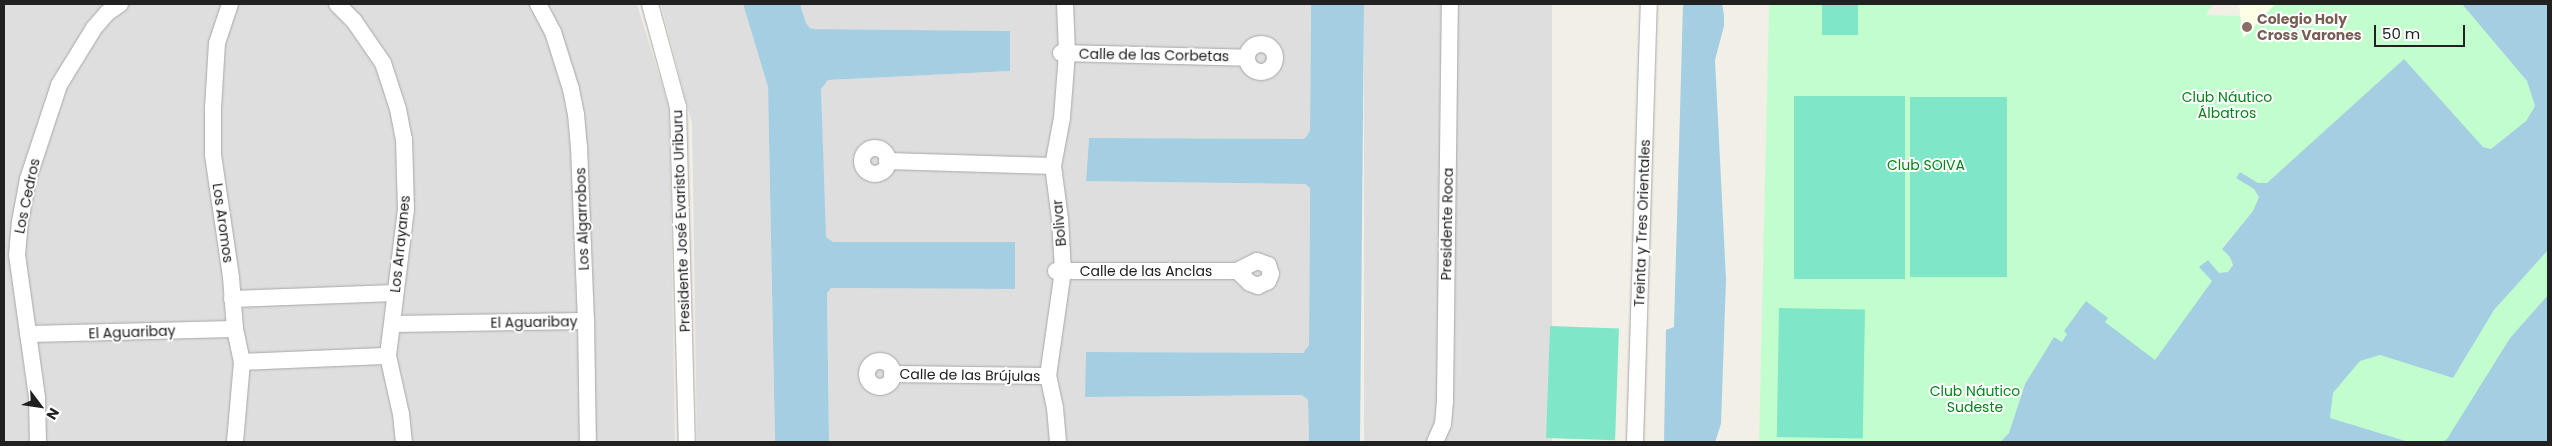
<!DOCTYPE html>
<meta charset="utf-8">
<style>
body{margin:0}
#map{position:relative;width:2552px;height:446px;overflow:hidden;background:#f2efe7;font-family:Poppins,sans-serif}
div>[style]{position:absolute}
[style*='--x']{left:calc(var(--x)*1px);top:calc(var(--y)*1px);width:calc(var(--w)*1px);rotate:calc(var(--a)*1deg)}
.residential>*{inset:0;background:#dfdede;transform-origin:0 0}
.education>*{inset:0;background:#fcffe3}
.park>*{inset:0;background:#c2fecd}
.pitch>*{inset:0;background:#80e6c8;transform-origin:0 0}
.water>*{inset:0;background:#a4cee2}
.roads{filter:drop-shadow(0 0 1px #a8a8a8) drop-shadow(0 0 1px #a8a8a8)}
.minor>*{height:16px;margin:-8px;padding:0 8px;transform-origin:8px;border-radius:8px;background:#fff}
.minor>.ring{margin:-8px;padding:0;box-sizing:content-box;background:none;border:16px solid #fff;border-radius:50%}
.dots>*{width:14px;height:14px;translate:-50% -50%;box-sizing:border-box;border:2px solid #fff;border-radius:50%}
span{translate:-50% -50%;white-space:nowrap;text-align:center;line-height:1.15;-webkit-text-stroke:4px #fff;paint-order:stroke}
.education-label{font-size:14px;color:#785e54;font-weight:700}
.left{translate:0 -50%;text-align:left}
.street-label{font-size:14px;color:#212121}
.park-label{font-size:14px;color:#04851a}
.frame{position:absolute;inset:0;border:5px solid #212121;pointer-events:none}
.north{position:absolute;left:15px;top:381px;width:50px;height:50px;-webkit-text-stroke:4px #fff;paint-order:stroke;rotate:121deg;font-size:14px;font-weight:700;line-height:20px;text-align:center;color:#212121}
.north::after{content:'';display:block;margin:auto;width:18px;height:22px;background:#212121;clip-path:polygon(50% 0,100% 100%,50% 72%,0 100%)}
.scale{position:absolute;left:2374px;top:25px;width:91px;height:22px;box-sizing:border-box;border:2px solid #212121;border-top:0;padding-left:6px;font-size:15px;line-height:18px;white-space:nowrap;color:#212121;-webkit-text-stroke:4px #fff;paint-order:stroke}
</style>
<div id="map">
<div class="residential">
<div style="clip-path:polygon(4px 4px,637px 4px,669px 108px,675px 442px,4px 442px)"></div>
<div style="clip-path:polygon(661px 4px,743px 4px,768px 87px,775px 442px,697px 442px,692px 124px)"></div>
<div style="clip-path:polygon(800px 4px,1311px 4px,1310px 131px,1306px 137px,1303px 139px,1089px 138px,1086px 180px,1305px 184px,1310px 188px,1309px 345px,1303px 353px,1087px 352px,1085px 397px,1302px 395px,1308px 400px,1309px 442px,829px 442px,827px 293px,831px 288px,1015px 289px,1015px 243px,833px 242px,825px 237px,821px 89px,828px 80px,1010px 71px,1010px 31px,814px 29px,810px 28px,806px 23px)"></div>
<div style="left:1364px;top:4px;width:188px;height:438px"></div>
</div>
<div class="education">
<div style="clip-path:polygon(2239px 4px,2275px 4px,2243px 38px)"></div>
</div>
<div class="park">
<div style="clip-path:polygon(1769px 4px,2213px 4px,2206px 15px,2240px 16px,2243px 38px,2275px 4px,2462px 4px,2527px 81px,2535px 106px,2526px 121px,2491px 149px,2483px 147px,2404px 59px,2267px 183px,2258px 183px,2240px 172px,2237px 178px,2254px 189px,2259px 197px,2253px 211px,2222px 248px,2230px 257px,2233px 265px,2228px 272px,2219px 273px,2208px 260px,2200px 267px,2212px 281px,2155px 361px,2105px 322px,2108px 318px,2064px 332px,2068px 334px,2062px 342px,2054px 337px,2025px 384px,2009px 433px,2000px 442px,1759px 442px)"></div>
<div style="clip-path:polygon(2548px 250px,2548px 295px,2510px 338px,2447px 440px,2442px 442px,2409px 442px,2330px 418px,2333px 393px,2360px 361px,2380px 355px,2453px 378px,2494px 310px)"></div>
</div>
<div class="pitch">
<div style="left:1822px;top:4px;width:36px;height:31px"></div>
<div style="left:1905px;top:96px;width:183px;height:111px;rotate:90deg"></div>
<div style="left:2007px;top:97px;width:180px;height:97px;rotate:90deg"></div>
<div style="left:1779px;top:308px;width:86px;height:129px;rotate:1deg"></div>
<div style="left:1550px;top:326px;width:69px;height:112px;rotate:2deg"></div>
</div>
<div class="water">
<div style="clip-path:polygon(743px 4px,800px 4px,806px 23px,810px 28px,814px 29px,1010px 31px,1010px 71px,828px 80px,821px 89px,826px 237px,833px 242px,1015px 242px,1015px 289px,831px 288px,827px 293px,829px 442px,775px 442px,768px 87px)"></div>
<div style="clip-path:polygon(1311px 4px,1364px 4px,1360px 442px,1309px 442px,1308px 400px,1302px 395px,1085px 397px,1086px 352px,1303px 353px,1309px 345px,1310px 188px,1305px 184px,1086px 181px,1089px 138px,1303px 139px,1306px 137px,1310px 131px)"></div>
<div style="clip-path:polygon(1683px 4px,1722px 4px,1724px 15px,1724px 26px,1715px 60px,1726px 279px,1721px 424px,1715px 442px,1664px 442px,1666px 330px,1674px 327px)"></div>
<div style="clip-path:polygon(2462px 4px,2548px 4px,2548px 250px,2494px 310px,2453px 378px,2380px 355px,2360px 361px,2333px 393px,2330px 418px,2409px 442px,2000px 442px,2009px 433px,2025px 384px,2054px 337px,2062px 342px,2067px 334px,2064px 331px,2086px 301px,2108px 318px,2105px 322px,2155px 360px,2212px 281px,2199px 267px,2208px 260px,2219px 273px,2228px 272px,2233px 265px,2230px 257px,2222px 249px,2253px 211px,2259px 197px,2254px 189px,2236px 178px,2240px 172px,2258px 183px,2267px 183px,2404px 59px,2483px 147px,2491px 149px,2526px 121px,2535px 106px,2527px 81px)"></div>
<div style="clip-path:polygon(2548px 295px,2548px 442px,2442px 442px,2447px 439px,2510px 338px)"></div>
</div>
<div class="roads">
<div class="minor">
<div style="--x:230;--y:4;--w:41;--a:108.4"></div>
<div style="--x:217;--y:43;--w:65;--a:93.5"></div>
<div style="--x:213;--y:108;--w:47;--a:90"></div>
<div style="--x:213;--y:155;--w:123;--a:81.6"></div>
<div style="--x:231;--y:277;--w:52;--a:85.6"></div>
<div style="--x:235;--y:329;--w:34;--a:78"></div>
<div style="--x:242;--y:362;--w:80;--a:95"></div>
<div style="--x:337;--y:4;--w:24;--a:45"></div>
<div style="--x:354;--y:21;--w:51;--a:55.4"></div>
<div style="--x:383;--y:63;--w:48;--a:71.9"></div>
<div style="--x:398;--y:109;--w:31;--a:79"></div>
<div style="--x:404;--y:139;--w:70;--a:88.4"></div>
<div style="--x:406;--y:209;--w:148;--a:97"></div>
<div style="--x:388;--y:356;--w:59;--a:77.4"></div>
<div style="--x:401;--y:414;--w:28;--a:84"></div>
<div style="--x:538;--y:4;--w:32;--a:62"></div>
<div style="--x:553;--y:32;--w:60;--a:72.5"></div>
<div style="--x:571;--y:89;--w:25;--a:79"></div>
<div style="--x:576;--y:114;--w:33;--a:85"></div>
<div style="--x:579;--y:147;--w:174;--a:87.7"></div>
<div style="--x:586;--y:321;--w:121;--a:89.1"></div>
<div style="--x:650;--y:4;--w:107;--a:74.8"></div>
<div style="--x:678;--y:107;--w:335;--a:88.5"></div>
<div class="ring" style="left:1247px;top:44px;width:12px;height:12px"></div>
<div style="--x:1061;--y:53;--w:186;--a:1.5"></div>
<div class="ring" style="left:862px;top:148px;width:10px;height:10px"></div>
<div style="--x:887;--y:161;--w:166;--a:1.7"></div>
<div style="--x:1056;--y:271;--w:181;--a:0"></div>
<div style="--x:1237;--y:271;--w:22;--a:-27"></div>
<div style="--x:1257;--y:261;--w:12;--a:20"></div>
<div style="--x:1268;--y:265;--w:9;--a:72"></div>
<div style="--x:1271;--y:274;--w:8;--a:113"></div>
<div style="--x:1268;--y:281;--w:11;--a:153"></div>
<div style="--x:1258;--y:286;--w:9;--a:-159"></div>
<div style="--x:1250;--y:283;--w:18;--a:-137"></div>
<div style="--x:232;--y:299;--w:163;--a:-2.1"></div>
<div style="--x:393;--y:324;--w:193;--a:-0.9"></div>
<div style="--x:28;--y:334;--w:207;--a:-1.4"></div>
<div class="ring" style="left:867px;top:361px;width:10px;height:10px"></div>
<div style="--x:242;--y:362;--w:146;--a:-2.4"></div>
<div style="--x:892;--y:374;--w:156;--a:0.7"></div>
<div style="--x:38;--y:442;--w:45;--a:-91.3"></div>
<div style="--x:37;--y:397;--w:143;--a:-98"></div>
<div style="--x:17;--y:255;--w:33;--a:-85"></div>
<div style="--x:20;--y:222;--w:44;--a:-79.5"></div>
<div style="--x:28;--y:179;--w:99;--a:-71.7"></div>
<div style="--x:59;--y:85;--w:67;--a:-58.4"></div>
<div style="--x:94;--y:28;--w:20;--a:-49"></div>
<div style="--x:107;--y:13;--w:16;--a:-35"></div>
<div style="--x:1058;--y:442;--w:34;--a:-95"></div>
<div style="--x:1055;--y:408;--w:33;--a:-102"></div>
<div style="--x:1048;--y:376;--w:106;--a:-81.9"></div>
<div style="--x:1063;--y:271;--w:52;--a:-93.3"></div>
<div style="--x:1060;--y:219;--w:53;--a:-97.5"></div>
<div style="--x:1053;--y:166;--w:49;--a:-79.4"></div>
<div style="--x:1062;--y:118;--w:65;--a:-85.6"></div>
<div style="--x:1067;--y:53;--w:49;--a:-92.3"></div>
<div style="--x:1435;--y:442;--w:20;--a:-66"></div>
<div style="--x:1443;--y:424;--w:24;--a:-85"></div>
<div style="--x:1445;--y:400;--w:396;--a:-89.3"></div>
<div style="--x:1635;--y:442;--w:438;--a:-88.2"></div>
</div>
</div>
<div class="dots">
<div style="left:2247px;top:27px;background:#8d6e63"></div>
</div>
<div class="education-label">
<span class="left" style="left:2257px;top:27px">Colegio Holy<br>Cross Varones</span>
</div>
<div class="street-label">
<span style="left:1154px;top:55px;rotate:1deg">Calle de las Corbetas</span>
<span style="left:27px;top:196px;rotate:-78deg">Los Cedros</span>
<span style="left:582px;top:219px;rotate:-92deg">Los Algarrobos</span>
<span style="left:681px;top:221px;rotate:-92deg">Presidente José Evaristo Uriburu</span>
<span style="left:223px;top:223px;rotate:82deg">Los Aromos</span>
<span style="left:1059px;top:223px;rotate:-95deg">Bolivar</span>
<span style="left:1642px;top:223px;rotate:-88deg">Treinta y Tres Orientales</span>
<span style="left:1447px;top:224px;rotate:-89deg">Presidente Roca</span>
<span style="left:400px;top:244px;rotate:-84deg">Los Arrayanes</span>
<span style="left:1146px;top:271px">Calle de las Anclas</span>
<span style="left:534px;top:322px;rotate:-1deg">El Aguaribay</span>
<span style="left:132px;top:332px;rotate:-2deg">El Aguaribay</span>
<span style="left:970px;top:375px;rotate:1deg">Calle de las Brújulas</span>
</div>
<div class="park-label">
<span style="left:2227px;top:105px">Club Náutico<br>Álbatros</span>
<span style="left:1926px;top:165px">Club SOIVA</span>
<span style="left:1975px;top:399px">Club Náutico<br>Sudeste</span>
</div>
<div class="frame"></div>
<div class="north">N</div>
<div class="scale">50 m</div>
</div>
